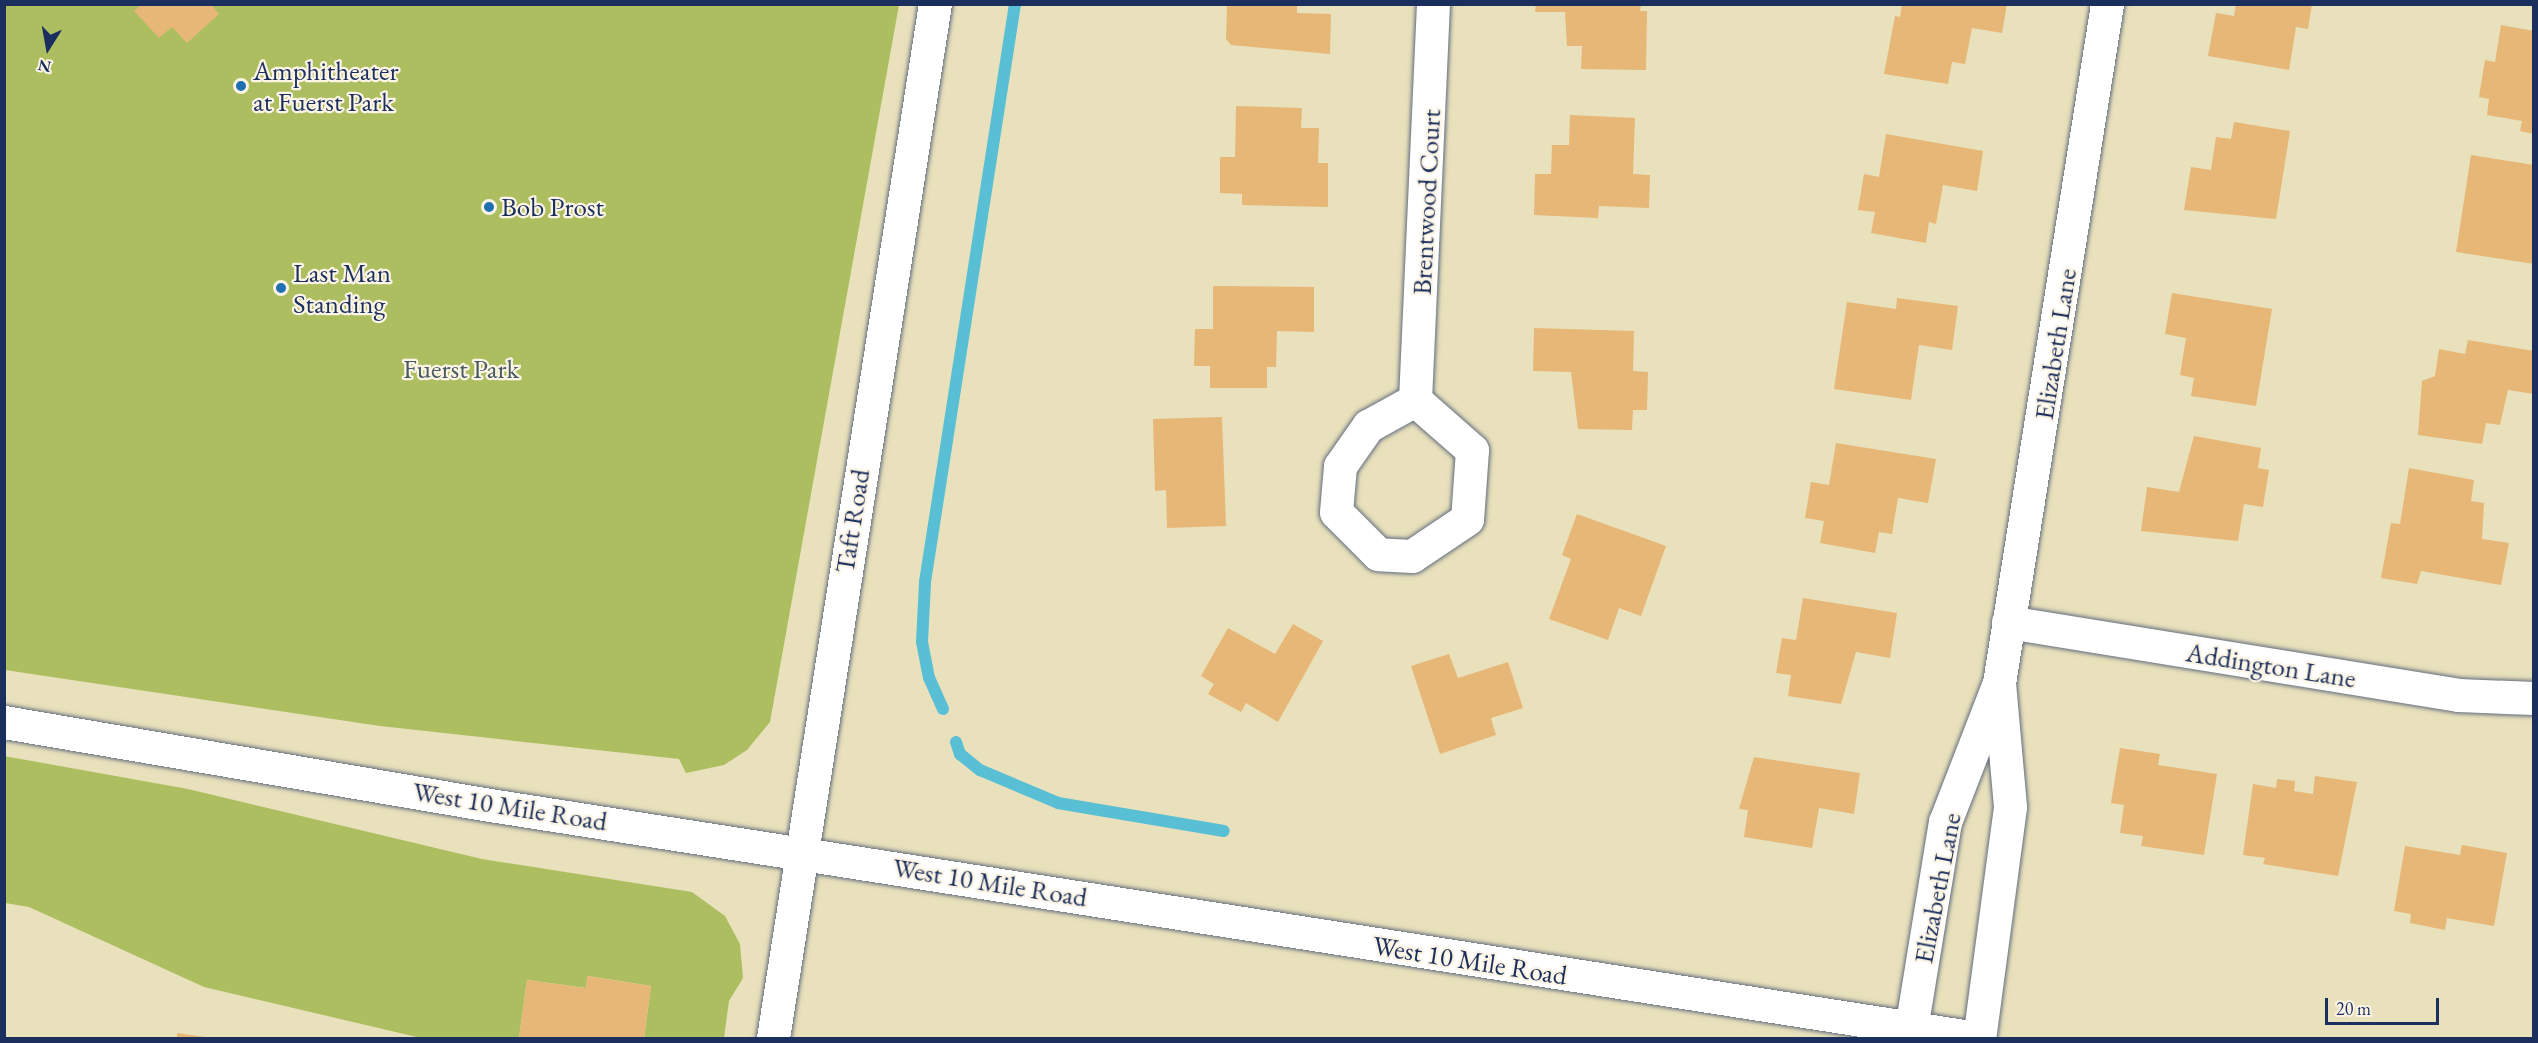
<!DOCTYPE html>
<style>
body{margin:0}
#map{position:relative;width:2538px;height:1043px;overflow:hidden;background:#e9e1bc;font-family:"EB Garamond",serif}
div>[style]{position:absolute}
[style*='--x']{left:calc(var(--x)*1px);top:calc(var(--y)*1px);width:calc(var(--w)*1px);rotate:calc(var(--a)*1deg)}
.green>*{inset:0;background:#adbe61}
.stream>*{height:12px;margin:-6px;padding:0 6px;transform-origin:6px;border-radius:6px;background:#58bfd5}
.building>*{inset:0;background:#e6b777}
.roads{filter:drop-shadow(0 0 2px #636d7f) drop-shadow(0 0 2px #636d7f)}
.minor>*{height:33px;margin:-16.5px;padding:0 16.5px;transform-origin:16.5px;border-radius:16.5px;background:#fff}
.tertiary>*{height:33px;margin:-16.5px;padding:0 16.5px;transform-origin:16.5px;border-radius:16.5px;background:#fff}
.secondary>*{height:33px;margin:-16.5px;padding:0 16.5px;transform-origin:16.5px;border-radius:16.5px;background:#fff}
.dots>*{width:16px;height:16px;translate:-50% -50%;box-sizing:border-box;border:3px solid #fcf5e5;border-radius:50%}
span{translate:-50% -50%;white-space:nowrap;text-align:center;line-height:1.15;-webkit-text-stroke:4.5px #fcf5e5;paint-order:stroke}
.poi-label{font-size:27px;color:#1b2f5e}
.left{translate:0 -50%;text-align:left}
.street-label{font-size:27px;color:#1b2f5e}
.park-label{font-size:27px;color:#475a5f}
.frame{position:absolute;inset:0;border:6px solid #1b2f5e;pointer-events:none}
.north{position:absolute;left:18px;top:18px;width:60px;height:60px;-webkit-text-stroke:4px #fcf5e5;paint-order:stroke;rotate:191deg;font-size:16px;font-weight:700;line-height:24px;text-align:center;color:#1b2f5e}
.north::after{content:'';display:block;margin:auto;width:21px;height:27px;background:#1b2f5e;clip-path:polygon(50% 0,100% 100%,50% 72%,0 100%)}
.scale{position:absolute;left:2325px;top:998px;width:114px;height:27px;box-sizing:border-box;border:3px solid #1b2f5e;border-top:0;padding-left:8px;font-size:18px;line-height:21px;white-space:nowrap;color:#1b2f5e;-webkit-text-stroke:4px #fcf5e5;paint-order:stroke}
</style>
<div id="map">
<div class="green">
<div style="clip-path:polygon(4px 5px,899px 5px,770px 722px,747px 750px,724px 765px,686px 773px,679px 759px,380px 726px,5px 670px)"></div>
<div style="clip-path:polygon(4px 756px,188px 789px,482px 859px,692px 892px,725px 916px,740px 944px,743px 978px,729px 1001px,724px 1038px,644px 1038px,651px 986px,588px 976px,586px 988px,527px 980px,519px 1038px,421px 1038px,204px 987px,29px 907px,5px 903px)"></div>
</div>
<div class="stream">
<div style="--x:943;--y:709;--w:34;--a:-114"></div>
<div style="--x:929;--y:678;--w:37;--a:-101"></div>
<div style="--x:922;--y:642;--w:60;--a:-87.1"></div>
<div style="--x:925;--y:582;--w:585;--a:-81.15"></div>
<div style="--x:956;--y:742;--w:13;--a:72"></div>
<div style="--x:960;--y:754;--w:26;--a:39"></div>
<div style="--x:980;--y:770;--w:85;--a:22.9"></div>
<div style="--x:1058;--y:803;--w:168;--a:9.6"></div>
</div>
<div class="building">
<div style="clip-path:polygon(142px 4px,211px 4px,219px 14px,187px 43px,172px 27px,159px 38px,134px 11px)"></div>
<div style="clip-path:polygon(1227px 4px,1297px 4px,1297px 13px,1331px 14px,1330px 54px,1231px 45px,1226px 39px)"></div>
<div style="clip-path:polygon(1536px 4px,1641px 4px,1640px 11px,1647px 11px,1646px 70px,1581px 69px,1582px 46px,1567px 46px,1565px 12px,1535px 12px)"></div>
<div style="clip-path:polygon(1902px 4px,2007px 4px,2002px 33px,1972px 28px,1965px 64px,1952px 62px,1948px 84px,1884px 74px,1895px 16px,1900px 17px)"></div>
<div style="clip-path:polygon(2236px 4px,2312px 4px,2308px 29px,2296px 27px,2289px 70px,2208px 56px,2216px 13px,2234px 16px)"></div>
<div style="clip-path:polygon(2501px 25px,2534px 31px,2534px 134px,2520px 131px,2522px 121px,2487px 115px,2489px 99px,2479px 97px,2485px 60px,2495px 62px)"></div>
<div style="clip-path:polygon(1236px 106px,1302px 108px,1301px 128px,1319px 128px,1318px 163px,1328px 163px,1328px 207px,1242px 205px,1242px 194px,1220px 193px,1220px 157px,1235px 157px)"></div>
<div style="clip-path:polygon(1570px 115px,1635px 118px,1633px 174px,1650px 175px,1649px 208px,1599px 206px,1598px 218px,1534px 215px,1535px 174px,1551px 174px,1552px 145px,1569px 145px)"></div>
<div style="clip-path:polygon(2234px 122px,2290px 131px,2276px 219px,2184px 210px,2191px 167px,2211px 170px,2216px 137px,2231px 139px)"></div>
<div style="clip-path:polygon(1886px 134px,1983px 151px,1977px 191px,1943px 185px,1936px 224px,1929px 222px,1926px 243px,1871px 233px,1875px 212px,1858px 210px,1864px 174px,1879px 177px)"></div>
<div style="clip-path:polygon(2471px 155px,2534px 165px,2534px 264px,2456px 252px)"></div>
<div style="clip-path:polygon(1213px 286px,1314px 287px,1314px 332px,1277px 331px,1276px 367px,1267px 367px,1267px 388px,1210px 388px,1210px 366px,1194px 366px,1195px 329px,1213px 329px)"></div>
<div style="clip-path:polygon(2172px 293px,2272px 309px,2256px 406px,2191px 396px,2194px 378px,2180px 375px,2186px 338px,2165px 334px)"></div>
<div style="clip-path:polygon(1897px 298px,1958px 306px,1952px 350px,1919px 345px,1911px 400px,1834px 389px,1847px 302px,1896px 309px)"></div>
<div style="clip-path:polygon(1534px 328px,1634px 331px,1633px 371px,1648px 372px,1647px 410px,1633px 410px,1632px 430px,1578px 429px,1571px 372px,1533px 371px)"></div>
<div style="clip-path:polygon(2468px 340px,2534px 351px,2534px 394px,2508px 390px,2500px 425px,2486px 423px,2482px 444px,2418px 435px,2422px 381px,2435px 376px,2439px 349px,2465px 354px)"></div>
<div style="clip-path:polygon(1222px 417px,1226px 526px,1167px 528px,1166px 490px,1155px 491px,1153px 419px)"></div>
<div style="clip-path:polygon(2194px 436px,2261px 448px,2258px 468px,2269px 470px,2263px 507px,2244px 504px,2238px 541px,2141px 531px,2147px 487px,2179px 492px)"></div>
<div style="clip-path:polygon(1836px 443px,1936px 459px,1928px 503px,1898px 498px,1892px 534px,1879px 532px,1875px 553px,1820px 543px,1824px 521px,1805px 518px,1811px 482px,1829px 485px)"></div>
<div style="clip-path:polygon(2409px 468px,2474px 480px,2471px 501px,2484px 503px,2482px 539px,2509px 543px,2501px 585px,2421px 571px,2417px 584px,2381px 578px,2391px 523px,2400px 524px)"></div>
<div style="clip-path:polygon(1577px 514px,1666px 546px,1641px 616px,1619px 608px,1608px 640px,1549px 619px,1571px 559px,1562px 555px)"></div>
<div style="clip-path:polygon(1803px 598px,1897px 613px,1890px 658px,1856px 652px,1841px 704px,1788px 696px,1791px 675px,1776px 673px,1782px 638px,1796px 640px)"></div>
<div style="clip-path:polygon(1293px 624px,1323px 641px,1278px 722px,1246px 703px,1241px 712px,1208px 694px,1214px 684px,1201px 676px,1228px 628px,1275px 654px)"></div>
<div style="clip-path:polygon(1449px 654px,1458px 678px,1508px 662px,1523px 708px,1491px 718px,1496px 735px,1440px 754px,1411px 666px)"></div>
<div style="clip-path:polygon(2120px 748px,2160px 754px,2158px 765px,2217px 774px,2204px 855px,2141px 846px,2143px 836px,2120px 833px,2124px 805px,2111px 803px)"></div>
<div style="clip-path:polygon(1754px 757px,1860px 773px,1854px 814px,1819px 808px,1812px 848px,1744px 837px,1748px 810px,1739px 809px)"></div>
<div style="clip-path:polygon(2315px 776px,2357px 782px,2338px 876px,2263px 864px,2265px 858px,2243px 855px,2253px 784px,2276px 788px,2277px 779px,2295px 781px,2294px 791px,2313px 794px)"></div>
<div style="clip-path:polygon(2462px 845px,2507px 853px,2494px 926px,2447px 918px,2445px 930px,2410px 923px,2411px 914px,2394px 911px,2405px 846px,2460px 855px)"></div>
<div style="clip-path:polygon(587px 976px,651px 986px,644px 1038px,519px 1038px,527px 980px,586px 988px)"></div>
<div style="clip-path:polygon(177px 1033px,205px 1037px,205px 1038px,177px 1038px)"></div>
</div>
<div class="roads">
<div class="minor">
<div style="--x:1415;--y:400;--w:76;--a:41.3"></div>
<div style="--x:1472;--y:450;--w:69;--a:94.1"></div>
<div style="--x:1467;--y:519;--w:66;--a:146.1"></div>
<div style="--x:1412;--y:556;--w:34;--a:-177"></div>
<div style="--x:1378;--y:554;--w:59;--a:-135"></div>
<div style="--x:1336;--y:512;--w:46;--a:-85"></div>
<div style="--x:1340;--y:466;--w:49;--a:-55"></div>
<div style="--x:1368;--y:426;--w:54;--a:-29"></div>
<div style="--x:1415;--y:400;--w:396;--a:-87.4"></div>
<div style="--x:2008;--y:622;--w:456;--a:9.2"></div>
<div style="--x:2458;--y:695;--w:76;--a:2.3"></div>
<div style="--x:1999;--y:683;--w:688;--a:-80.96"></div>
<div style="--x:1911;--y:1029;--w:210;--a:-80.7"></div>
<div style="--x:1945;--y:822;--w:149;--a:-68.8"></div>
<div style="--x:1999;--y:683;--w:124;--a:84.9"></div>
<div style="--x:2010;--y:807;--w:233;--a:97.6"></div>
</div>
<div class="tertiary">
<div style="--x:773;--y:1038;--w:1047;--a:-81.1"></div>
</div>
<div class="secondary">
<div style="--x:4;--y:722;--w:493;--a:9.7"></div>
<div style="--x:490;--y:805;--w:1504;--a:8.91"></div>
</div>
</div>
<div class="dots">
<div style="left:241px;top:86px;background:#1f6fb2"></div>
<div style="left:489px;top:207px;background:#1f6fb2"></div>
<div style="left:281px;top:288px;background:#1f6fb2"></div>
</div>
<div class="poi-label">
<span class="left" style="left:253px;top:86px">Amphitheater<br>at Fuerst Park</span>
<span class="left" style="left:501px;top:207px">Bob Prost</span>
<span class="left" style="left:293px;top:288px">Last Man<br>Standing</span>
</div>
<div class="street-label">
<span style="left:1426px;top:202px;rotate:-87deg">Brentwood Court</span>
<span style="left:2055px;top:344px;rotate:-81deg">Elizabeth Lane</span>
<span style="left:852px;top:521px;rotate:-81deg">Taft Road</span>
<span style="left:2271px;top:665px;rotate:9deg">Addington Lane</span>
<span style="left:510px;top:806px;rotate:9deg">West 10 Mile Road</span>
<span style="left:990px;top:882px;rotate:9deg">West 10 Mile Road</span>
<span style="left:1937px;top:888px;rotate:-79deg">Elizabeth Lane</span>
<span style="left:1470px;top:960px;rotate:9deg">West 10 Mile Road</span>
</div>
<div class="park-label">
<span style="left:461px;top:369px">Fuerst Park</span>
</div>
<div class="frame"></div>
<div class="north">N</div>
<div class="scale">20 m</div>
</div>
